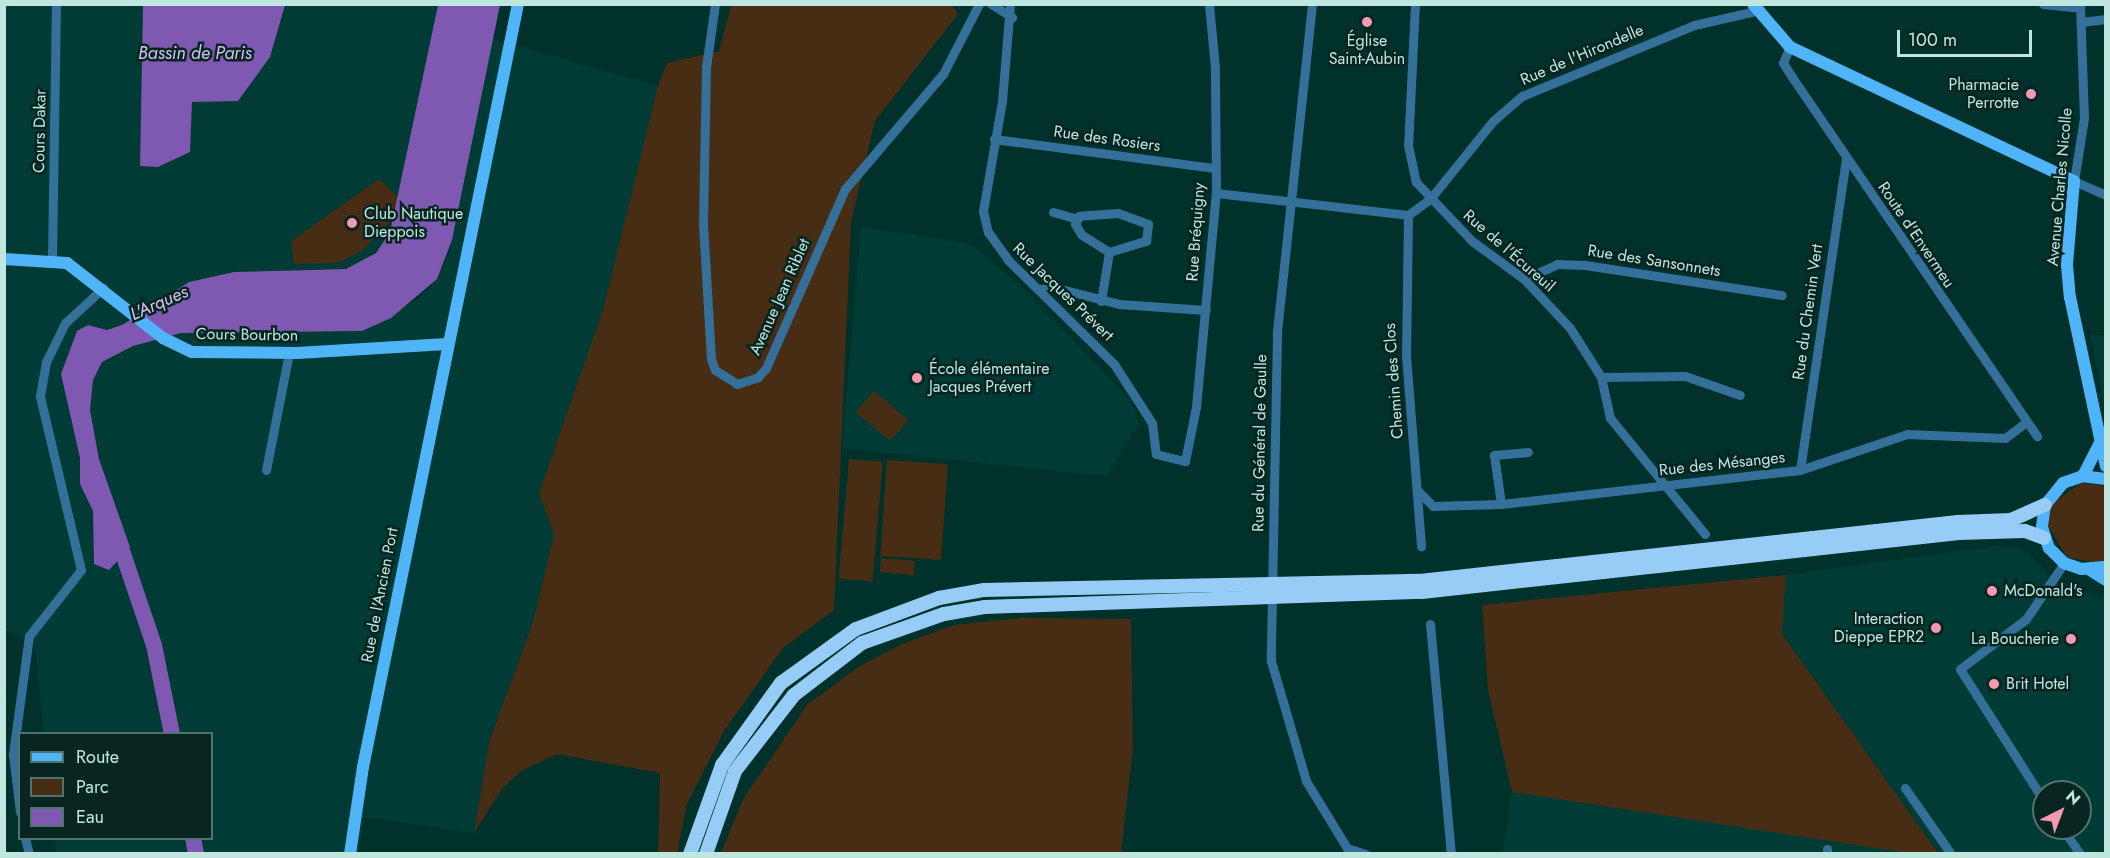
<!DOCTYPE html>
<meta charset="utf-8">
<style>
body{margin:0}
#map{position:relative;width:2110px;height:858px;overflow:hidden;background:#00312b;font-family:Jost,sans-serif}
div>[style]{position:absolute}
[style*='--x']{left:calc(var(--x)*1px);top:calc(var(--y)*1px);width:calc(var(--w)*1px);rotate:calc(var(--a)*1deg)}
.built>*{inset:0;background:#003c35}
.green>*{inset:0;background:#472d14;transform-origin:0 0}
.water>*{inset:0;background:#7f58b2}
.river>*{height:16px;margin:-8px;padding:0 8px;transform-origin:8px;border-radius:8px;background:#7f58b2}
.minor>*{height:9px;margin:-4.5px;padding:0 4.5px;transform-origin:4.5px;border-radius:4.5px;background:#35709a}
.major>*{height:12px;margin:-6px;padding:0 6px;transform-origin:6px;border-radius:6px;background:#50b4f9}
.highway>*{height:14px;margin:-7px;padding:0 7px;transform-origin:7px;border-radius:7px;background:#96ccf5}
.dots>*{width:16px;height:16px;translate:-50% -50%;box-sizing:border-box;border:3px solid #092521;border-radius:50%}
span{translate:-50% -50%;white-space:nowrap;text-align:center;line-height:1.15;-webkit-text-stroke:5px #092521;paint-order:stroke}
.poi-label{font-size:16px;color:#bfe7df}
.right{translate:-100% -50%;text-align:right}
.left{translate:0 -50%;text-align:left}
.street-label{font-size:16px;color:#bfe7df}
.water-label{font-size:18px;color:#d3c1f1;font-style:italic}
.frame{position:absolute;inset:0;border:6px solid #bfe7df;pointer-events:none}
.legend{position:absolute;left:18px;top:732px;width:195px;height:108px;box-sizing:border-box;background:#092521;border:2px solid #52736d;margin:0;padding:8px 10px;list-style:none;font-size:18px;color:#bfe7df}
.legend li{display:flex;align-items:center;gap:12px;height:30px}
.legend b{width:30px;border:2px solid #52736d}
.north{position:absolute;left:2032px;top:780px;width:60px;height:60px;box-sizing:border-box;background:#092521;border:2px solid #52736d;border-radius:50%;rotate:42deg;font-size:16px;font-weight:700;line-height:24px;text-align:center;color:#bfe7df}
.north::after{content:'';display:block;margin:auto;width:21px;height:27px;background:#f19ab2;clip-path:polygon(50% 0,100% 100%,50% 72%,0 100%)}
.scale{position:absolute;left:1897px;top:30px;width:135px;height:27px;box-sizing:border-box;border:3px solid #bfe7df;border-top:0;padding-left:8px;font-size:18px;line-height:21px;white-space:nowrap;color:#bfe7df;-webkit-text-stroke:4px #092521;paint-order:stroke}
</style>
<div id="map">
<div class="built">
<div style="clip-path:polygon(5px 5px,143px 5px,140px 166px,158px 167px,190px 152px,192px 101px,238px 100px,270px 57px,285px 5px,438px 5px,390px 232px,376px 253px,346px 269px,234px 272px,197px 280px,140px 309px,122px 325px,107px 330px,88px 325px,61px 374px,80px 458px,80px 484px,93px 511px,94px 564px,130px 547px,99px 459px,90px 410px,93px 380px,102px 362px,133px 346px,181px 333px,362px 331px,417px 300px,437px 279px,449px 253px,493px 39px,658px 86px,603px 310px,539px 493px,554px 535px,533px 622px,489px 742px,474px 833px,365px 817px,358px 853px,56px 853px,55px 839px,212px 838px,212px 734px,44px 733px,35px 644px,5px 630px)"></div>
<div style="clip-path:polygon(861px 227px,970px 244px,1023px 288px,1131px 401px,1139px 423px,1106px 476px,842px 448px)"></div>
<div style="clip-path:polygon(2090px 334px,2105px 336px,2105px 406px)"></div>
<div style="clip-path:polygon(evenodd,1996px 546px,2023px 549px,2049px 575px,2099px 598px,2105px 593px,2105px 853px,1938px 853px,1782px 634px,1786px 575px,1996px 546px,2044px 792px,2080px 792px,2080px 828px,2044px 828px,2044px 792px)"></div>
<div style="clip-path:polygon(1512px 792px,1817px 836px,1908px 853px,1503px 854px)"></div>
</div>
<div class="green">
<div style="clip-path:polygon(731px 5px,952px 5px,958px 14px,875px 121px,851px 222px,834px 610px,783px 648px,724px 731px,687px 804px,677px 853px,658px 853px,660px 773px,557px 754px,521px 771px,502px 789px,474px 833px,489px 742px,533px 622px,554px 535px,539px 493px,603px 310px,658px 86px,667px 63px,719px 51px)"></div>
<div style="clip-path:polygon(379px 179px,406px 205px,362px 251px,338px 263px,294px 264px,291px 241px)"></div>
<div style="left:874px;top:391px;width:45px;height:28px;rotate:40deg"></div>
<div style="left:849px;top:459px;width:34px;height:120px;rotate:5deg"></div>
<div style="left:887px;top:460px;width:61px;height:96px;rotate:4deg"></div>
<div style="clip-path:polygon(2081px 483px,2105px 486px,2105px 560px,2096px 563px,2067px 557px,2048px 526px,2052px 504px)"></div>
<div style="left:881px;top:558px;width:34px;height:14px;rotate:5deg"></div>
<div style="clip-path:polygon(1786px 575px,1782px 634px,1938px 853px,1908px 853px,1512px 792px,1488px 690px,1482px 605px)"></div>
<div style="clip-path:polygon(1021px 618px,1131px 619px,1133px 748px,1121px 853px,721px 853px,743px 799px,807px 705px,858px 667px,902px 644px,954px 625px)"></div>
</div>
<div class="water">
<div style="clip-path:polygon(143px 5px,285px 5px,270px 57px,238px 101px,192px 102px,190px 152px,158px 167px,140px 166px)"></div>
<div style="clip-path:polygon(438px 5px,500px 5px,452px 240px,437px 279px,391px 318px,362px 331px,181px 333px,133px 346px,102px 362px,93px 380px,90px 410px,99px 459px,130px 547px,109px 570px,94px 564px,93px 511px,80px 484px,80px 458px,61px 374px,77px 331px,88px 325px,107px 330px,122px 325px,189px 282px,234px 272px,346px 269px,376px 253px,390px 232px)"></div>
</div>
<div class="river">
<div style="--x:116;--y:533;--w:118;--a:71.3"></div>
<div style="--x:154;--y:645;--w:91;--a:78.6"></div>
<div style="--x:193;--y:838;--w:16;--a:79"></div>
</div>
<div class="minor">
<div style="--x:715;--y:4;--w:64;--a:98.1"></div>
<div style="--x:706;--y:67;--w:157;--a:91.1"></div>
<div style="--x:703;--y:224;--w:135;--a:86.6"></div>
<div style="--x:711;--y:359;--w:12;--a:70"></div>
<div style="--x:715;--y:370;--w:26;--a:32"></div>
<div style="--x:737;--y:384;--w:22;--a:-18"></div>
<div style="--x:758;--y:377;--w:12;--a:-48"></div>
<div style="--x:766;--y:368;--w:196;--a:-66.2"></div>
<div style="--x:845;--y:189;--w:151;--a:-49.6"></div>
<div style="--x:943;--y:74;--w:79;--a:-62.8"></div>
<div style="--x:991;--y:4;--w:25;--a:32"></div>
<div style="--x:1010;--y:4;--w:97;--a:94.7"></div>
<div style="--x:1002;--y:101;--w:112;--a:99.8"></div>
<div style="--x:983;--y:211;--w:22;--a:77"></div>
<div style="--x:988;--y:232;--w:34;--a:54"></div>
<div style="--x:1008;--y:260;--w:148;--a:44.5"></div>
<div style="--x:1114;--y:364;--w:70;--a:57.2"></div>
<div style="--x:1152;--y:423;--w:31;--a:83"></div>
<div style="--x:1156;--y:454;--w:30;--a:14"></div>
<div style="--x:1185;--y:461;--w:55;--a:-78.5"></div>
<div style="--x:1196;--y:407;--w:215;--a:-84.7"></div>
<div style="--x:1216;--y:193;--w:125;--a:-90.5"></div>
<div style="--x:1215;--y:68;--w:64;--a:-95.4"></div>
<div style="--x:1312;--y:4;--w:332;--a:96.1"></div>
<div style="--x:1277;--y:334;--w:327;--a:91.1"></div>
<div style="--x:1271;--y:661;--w:125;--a:73.7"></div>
<div style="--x:1306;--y:781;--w:79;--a:58.5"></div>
<div style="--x:1347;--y:848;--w:20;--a:18"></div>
<div style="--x:1415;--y:4;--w:141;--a:92.8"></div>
<div style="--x:1408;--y:145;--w:38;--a:78"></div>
<div style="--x:1416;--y:182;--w:81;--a:46.5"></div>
<div style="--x:1472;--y:241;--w:64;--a:36.2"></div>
<div style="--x:1524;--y:279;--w:67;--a:46.8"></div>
<div style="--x:1570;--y:328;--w:58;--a:57.7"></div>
<div style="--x:1601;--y:377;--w:42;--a:77.6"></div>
<div style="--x:1610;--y:418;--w:150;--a:50.7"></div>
<div style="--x:2043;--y:4;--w:37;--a:6"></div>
<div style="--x:2080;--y:4;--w:114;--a:88"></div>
<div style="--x:2084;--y:118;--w:64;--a:99"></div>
<div style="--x:2074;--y:181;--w:35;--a:24"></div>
<div style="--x:2081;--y:22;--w:25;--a:-7"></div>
<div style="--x:1790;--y:47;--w:17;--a:114"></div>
<div style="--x:1783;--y:63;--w:17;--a:57"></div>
<div style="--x:1792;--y:77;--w:435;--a:55.7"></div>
<div style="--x:994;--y:139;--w:223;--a:7.5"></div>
<div style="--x:1216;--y:193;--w:193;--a:6.5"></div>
<div style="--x:1408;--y:215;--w:27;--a:-36"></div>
<div style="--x:1430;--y:199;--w:100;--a:-51.1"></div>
<div style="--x:1493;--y:121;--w:38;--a:-41"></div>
<div style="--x:1522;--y:96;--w:186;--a:-22.4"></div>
<div style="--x:1694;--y:25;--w:64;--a:-12.7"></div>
<div style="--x:1053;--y:212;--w:25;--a:16"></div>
<div style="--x:1408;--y:215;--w:140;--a:90.8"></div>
<div style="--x:1406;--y:355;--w:192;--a:85.5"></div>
<div style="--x:52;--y:258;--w:254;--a:-89.1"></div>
<div style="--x:1524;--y:279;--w:36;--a:-24"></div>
<div style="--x:1557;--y:264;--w:28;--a:2"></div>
<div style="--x:1585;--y:265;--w:199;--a:8.7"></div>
<div style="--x:1041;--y:289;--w:12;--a:-9"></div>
<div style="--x:1053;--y:287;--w:68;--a:14.4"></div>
<div style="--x:1119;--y:304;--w:87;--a:3.9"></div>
<div style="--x:1101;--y:301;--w:50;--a:-80.7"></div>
<div style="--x:1109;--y:252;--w:39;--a:-17"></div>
<div style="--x:1146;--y:241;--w:17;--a:-83"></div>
<div style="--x:1148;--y:224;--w:32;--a:-160"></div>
<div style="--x:1118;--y:213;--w:39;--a:176"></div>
<div style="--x:1079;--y:216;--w:9;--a:117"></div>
<div style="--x:1075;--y:224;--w:13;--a:58"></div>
<div style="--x:1082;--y:235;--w:32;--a:32"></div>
<div style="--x:1601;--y:377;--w:84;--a:-0.7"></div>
<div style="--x:1685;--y:376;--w:58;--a:19.1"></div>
<div style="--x:266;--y:470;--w:119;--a:-78.9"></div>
<div style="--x:1800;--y:470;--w:314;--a:-81.6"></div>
<div style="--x:1418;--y:491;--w:21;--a:45"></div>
<div style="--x:1433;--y:506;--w:68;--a:-1.7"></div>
<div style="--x:1501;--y:504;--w:301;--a:-6.5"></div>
<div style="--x:1800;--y:470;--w:113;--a:-18.6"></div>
<div style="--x:1907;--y:434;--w:98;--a:2.3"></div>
<div style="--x:2005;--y:438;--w:25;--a:-37"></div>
<div style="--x:1501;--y:504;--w:49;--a:-98.1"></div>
<div style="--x:1494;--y:455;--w:34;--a:-5"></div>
<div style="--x:1430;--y:624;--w:231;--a:84.8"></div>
<div style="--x:1905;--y:788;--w:80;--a:55.1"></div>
<div style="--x:2044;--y:801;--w:156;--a:-122.5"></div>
<div style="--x:1960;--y:669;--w:83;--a:-37.1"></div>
<div style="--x:2026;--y:619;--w:68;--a:-55.8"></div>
<div style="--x:20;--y:812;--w:58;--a:-96.9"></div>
<div style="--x:13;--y:754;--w:119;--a:-82.3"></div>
<div style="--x:29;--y:636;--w:84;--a:-51.8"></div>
<div style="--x:81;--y:570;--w:179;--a:-103.3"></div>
<div style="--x:40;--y:396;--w:35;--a:-80"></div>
<div style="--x:46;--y:362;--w:43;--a:-64"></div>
<div style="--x:65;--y:323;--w:52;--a:-42.6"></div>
<div style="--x:2062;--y:828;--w:32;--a:55"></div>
<div style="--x:25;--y:838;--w:16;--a:76"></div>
<div style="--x:1827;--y:854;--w:5;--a:-90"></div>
</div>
<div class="major">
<div style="--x:1753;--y:4;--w:57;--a:49.3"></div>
<div style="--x:1790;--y:47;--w:314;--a:25.3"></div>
<div style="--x:2074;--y:181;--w:84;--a:94.8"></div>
<div style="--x:2067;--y:265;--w:32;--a:85"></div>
<div style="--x:2070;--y:297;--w:173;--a:78"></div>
<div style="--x:4;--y:259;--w:63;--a:3.6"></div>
<div style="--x:67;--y:263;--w:122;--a:38"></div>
<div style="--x:163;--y:338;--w:32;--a:26"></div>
<div style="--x:192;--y:352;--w:105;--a:0.5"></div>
<div style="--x:297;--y:353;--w:150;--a:-3.4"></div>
<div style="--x:2083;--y:476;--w:38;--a:-63"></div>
<div style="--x:2106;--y:479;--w:23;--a:-173"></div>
<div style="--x:2083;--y:476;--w:21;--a:161"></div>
<div style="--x:2063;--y:483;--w:28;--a:129"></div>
<div style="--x:2045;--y:505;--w:22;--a:98"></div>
<div style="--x:2042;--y:527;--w:22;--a:72"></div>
<div style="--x:2049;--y:548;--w:21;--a:45"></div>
<div style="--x:2064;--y:563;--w:18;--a:19"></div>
<div style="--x:2081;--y:569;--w:25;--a:-5"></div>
<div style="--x:2090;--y:570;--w:19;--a:32"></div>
<div style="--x:350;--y:854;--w:88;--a:-81.5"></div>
<div style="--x:363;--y:767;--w:779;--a:-78.52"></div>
</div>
<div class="highway">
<div style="--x:690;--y:854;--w:95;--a:-70.2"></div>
<div style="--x:722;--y:765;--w:101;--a:-54.3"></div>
<div style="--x:781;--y:683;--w:92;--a:-35.8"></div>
<div style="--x:856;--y:629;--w:89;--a:-20.5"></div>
<div style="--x:939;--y:598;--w:46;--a:-10.1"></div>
<div style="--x:984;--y:590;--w:436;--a:-1.2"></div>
<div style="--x:1420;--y:581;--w:541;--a:-6.26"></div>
<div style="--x:1958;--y:522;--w:53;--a:-2.2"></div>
<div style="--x:2011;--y:520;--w:37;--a:-24"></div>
<div style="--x:706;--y:854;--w:88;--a:-70.7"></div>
<div style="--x:735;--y:771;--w:96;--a:-52.2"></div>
<div style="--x:794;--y:695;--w:86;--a:-37.4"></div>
<div style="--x:862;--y:643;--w:87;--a:-19.5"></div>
<div style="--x:944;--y:614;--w:42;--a:-9.7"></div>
<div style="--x:985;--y:607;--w:437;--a:-2"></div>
<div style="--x:1422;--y:592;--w:540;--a:-6.27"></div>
<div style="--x:1959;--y:533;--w:66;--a:-1.7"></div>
<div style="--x:2025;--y:531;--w:20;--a:20"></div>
</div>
<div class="dots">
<div style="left:1367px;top:22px;background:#f19ab2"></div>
<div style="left:2031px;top:94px;background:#f19ab2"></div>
<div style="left:352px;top:223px;background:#f19ab2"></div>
<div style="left:917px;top:378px;background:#f19ab2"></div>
<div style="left:1992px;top:591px;background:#f19ab2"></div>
<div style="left:1936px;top:628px;background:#f19ab2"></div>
<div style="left:2071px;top:639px;background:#f19ab2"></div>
<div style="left:1994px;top:684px;background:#f19ab2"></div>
</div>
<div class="poi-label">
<span style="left:1367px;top:50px">Église<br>Saint-Aubin</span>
<span class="right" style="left:2019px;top:94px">Pharmacie<br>Perrotte</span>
<span class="left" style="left:364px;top:223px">Club Nautique<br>Dieppois</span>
<span class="left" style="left:929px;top:378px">École élémentaire<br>Jacques Prévert</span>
<span class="left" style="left:2004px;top:591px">McDonald's</span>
<span class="right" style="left:1924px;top:628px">Interaction<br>Dieppe EPR2</span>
<span class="right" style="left:2059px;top:639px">La Boucherie</span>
<span class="left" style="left:2006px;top:684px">Brit Hotel</span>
</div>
<div class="street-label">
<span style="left:1582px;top:55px;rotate:-23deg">Rue de l'Hirondelle</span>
<span style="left:40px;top:131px;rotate:-89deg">Cours Dakar</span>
<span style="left:1107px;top:139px;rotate:8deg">Rue des Rosiers</span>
<span style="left:2060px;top:187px;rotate:-85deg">Avenue Charles Nicolle</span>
<span style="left:1196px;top:232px;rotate:-86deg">Rue Bréquigny</span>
<span style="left:1916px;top:235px;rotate:56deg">Route d'Envermeu</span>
<span style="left:1509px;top:251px;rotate:41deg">Rue de l'Écureuil</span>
<span style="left:1654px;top:261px;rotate:9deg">Rue des Sansonnets</span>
<span style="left:1063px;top:292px;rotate:44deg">Rue Jacques Prévert</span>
<span style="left:780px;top:297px;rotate:-66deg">Avenue Jean Riblet</span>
<span style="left:1808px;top:312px;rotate:-82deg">Rue du Chemin Vert</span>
<span style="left:247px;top:335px;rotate:1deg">Cours Bourbon</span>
<span style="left:1394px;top:381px;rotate:-94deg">Chemin des Clos</span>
<span style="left:1260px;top:443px;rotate:-89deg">Rue du Général de Gaulle</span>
<span style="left:1722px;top:464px;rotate:-6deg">Rue des Mésanges</span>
<span style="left:380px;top:595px;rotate:-79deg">Rue de l'Ancien Port</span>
</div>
<div class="water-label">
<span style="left:195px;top:53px">Bassin de Paris</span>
<span style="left:159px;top:303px;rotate:-24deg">L'Arques</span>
</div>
<div class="frame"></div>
<ul class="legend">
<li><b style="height:8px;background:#50b4f9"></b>Route</li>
<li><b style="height:16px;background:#472d14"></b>Parc</li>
<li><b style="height:16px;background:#7f58b2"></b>Eau</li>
</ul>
<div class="north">N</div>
<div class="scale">100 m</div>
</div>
